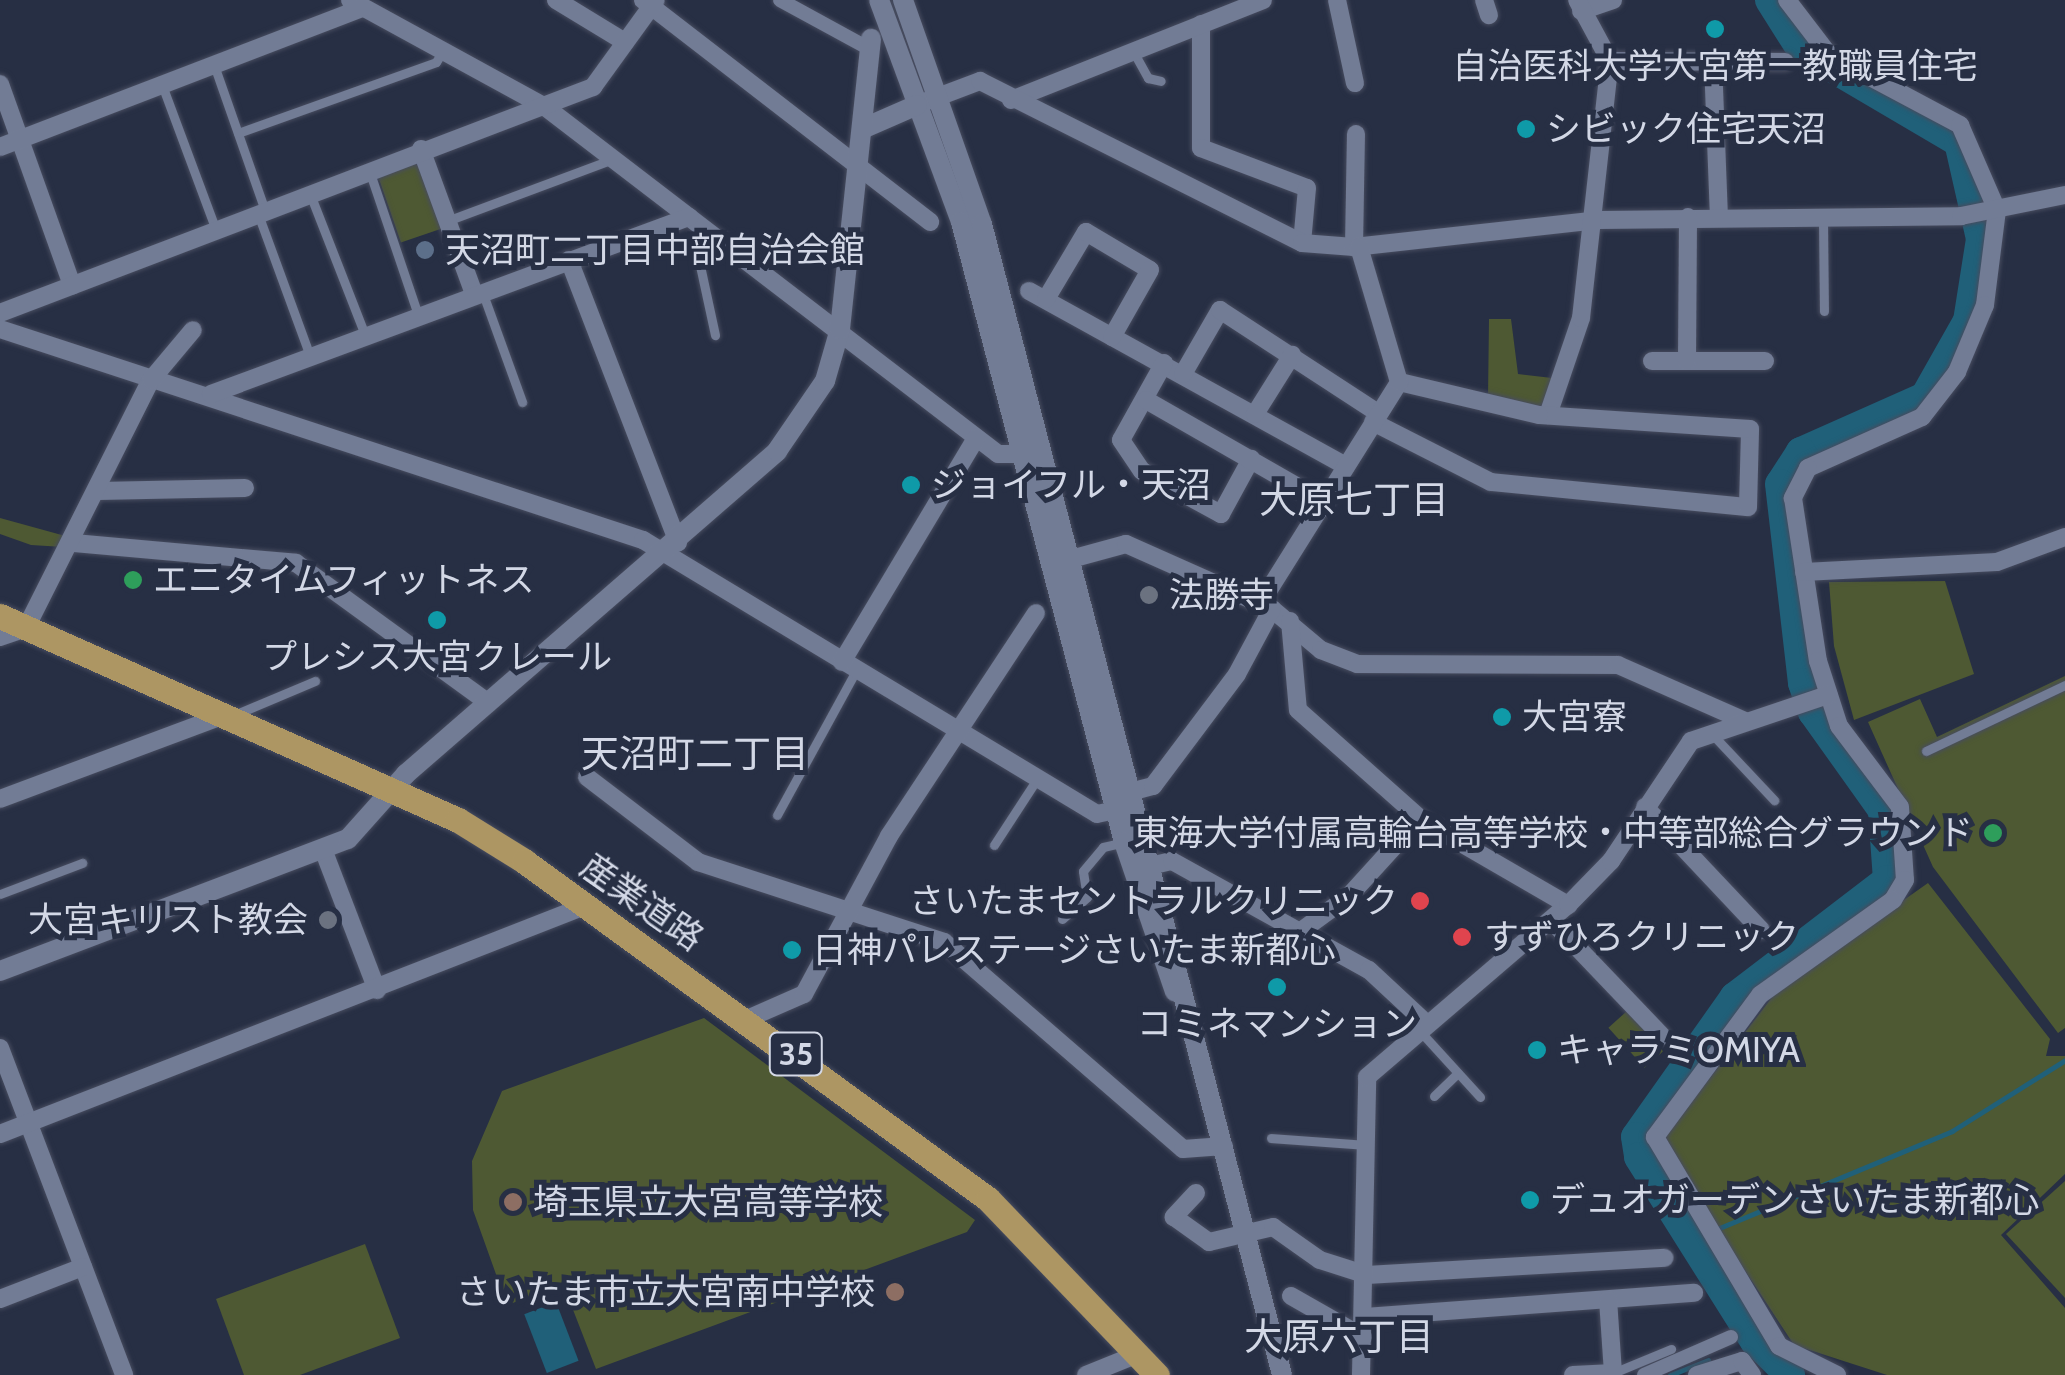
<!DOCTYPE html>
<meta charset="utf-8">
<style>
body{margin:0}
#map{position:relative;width:2065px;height:1375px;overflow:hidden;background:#272f44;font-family:Cabin,"Noto Sans JP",sans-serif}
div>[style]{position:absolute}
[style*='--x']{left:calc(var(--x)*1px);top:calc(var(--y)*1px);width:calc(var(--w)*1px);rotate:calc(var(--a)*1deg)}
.green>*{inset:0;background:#4e5933;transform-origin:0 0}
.water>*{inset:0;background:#206079;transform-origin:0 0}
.stream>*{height:5px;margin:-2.5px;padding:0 2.5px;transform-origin:2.5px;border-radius:2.5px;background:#206079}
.river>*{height:30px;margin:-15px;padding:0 15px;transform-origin:15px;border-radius:15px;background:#206079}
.roads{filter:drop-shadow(0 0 2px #474c5f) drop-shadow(0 0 2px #474c5f)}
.service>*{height:9px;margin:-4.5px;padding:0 4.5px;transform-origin:4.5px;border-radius:4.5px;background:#727c95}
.pedestrian>*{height:14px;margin:-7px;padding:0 7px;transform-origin:7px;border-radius:7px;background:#727c95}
.minor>*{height:18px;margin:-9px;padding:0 9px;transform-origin:9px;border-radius:9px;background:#727c95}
.tertiary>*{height:20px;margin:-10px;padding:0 10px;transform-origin:10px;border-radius:10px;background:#727c95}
.primary>*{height:25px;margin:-12.5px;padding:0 12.5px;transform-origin:12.5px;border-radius:12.5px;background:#ad9663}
.dots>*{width:28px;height:28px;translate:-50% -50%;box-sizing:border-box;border:5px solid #272f44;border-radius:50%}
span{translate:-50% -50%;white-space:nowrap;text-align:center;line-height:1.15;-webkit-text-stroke:10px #272f44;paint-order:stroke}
.shield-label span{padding:2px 8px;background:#272f44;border:2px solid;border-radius:8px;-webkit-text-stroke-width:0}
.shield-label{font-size:32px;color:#d3d8e6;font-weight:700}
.poi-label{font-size:35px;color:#d3d8e6}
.left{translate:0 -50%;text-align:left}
.right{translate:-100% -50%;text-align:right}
.street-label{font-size:35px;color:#d3d8e6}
.neighbourhood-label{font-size:38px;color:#d3d8e6}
</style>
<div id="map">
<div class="green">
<div style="left:419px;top:157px;width:75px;height:45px;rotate:71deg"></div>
<div style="clip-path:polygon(1489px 319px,1511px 319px,1518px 374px,1552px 378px,1542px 409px,1488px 397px)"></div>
<div style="clip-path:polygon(0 518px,69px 537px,63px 547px,31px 545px,0 534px)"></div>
<div style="clip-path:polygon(1945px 581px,1974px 674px,1854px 720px,1834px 646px,1829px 582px)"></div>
<div style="clip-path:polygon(2065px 676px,2065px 1028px,2058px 1033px,1933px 867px,1868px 722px,1920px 699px,1937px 737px)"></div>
<div style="clip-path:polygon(1928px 883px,2050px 1039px,2046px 1056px,2065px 1056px,2065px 1174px,2001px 1235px,2065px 1308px,2065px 1375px,1887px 1375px,1794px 1345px,1665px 1149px,1666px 1135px,1780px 987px)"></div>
<div style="left:1627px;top:1011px;width:54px;height:25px;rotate:48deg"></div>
<div style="clip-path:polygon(704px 1018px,975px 1220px,967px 1232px,596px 1369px,563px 1284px,507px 1305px,473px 1210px,472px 1161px,502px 1091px)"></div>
<div style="clip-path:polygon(2065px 1181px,2065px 1298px,2006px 1234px)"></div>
<div style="clip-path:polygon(365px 1244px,400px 1338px,300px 1375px,244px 1375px,216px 1299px)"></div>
</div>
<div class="water">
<div style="left:556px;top:1302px;width:63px;height:34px;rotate:69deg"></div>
</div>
<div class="stream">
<div style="--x:1717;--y:1229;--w:255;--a:-22.6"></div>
<div style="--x:1952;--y:1131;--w:133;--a:-32.1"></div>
<div style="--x:1744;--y:1346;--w:12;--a:-24"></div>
<div style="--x:1670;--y:1375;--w:41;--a:-21.5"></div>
</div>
<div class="river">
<div style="--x:1770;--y:0;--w:58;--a:57.7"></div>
<div style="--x:1801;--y:49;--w:183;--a:30.5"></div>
<div style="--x:1959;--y:142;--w:99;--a:77.2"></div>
<div style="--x:1981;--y:239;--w:83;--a:99"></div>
<div style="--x:1968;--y:321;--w:87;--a:119.5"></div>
<div style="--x:1925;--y:397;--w:136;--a:156.1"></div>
<div style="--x:1801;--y:452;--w:38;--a:123"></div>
<div style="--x:1780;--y:484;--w:200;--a:83.4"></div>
<div style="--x:1803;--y:683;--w:31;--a:71"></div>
<div style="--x:1813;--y:712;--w:120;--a:54.5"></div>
<div style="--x:1883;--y:810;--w:70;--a:85.9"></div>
<div style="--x:1888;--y:880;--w:193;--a:142.6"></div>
<div style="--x:1735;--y:997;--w:171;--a:125.3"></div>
<div style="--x:1636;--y:1137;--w:20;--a:81"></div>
<div style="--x:1639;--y:1157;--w:218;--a:57.8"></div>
<div style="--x:1755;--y:1341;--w:49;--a:44.2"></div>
</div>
<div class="roads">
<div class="service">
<div style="--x:1133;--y:51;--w:31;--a:61"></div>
<div style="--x:1148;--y:78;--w:13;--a:13"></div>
<div style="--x:214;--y:65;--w:155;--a:70.7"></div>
<div style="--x:162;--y:85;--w:155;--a:69.6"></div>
<div style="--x:238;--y:133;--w:210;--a:-19.7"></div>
<div style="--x:436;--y:62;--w:13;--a:-58"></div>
<div style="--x:370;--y:173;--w:150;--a:71.3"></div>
<div style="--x:310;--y:194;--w:151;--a:68.7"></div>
<div style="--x:258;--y:214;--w:151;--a:69.9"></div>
<div style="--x:1823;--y:219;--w:92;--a:89.4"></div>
<div style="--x:447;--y:221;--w:177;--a:-20.5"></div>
<div style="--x:711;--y:233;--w:30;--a:113"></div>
<div style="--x:699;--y:261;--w:76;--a:77.8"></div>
<div style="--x:483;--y:294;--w:115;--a:70.1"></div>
<div style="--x:234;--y:715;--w:88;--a:-22.8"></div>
<div style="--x:1712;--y:734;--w:91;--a:46.8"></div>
<div style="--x:1926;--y:751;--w:154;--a:-25.4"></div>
<div style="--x:777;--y:815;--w:164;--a:-61.3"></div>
<div style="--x:994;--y:845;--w:79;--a:-56.9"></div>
<div style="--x:0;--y:894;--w:88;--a:-20.7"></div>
<div style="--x:1062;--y:919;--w:33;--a:-41"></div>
<div style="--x:1087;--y:897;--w:26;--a:-99"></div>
<div style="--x:1083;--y:871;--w:31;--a:-50"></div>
<div style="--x:1103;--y:847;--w:22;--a:-13"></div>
<div style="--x:1418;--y:1029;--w:92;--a:47.6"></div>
<div style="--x:1434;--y:1096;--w:33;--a:-44"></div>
<div style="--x:1271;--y:1138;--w:95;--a:4.2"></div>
<div style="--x:1613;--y:1373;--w:63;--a:-22.5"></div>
</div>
<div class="pedestrian">
<div style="--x:780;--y:0;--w:102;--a:28.6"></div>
<div style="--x:1644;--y:1375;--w:95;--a:-23.6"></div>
</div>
<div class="minor">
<div style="--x:350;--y:0;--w:221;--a:28.7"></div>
<div style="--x:544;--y:106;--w:572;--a:37.47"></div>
<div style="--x:998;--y:454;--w:23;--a:0"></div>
<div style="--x:556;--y:0;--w:81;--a:31.3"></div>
<div style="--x:643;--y:0;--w:363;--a:37.7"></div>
<div style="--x:1337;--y:0;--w:85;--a:77.8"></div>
<div style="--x:1484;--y:0;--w:16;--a:72"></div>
<div style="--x:1787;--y:0;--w:69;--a:52.6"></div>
<div style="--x:1829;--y:55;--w:149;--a:28.1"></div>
<div style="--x:1960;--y:125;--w:93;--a:66.5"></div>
<div style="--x:1997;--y:210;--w:96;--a:97.2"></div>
<div style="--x:1985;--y:305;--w:73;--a:112.7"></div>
<div style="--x:1957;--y:372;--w:57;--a:127.9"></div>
<div style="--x:1922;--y:417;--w:125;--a:155.9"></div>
<div style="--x:1808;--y:468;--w:34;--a:117"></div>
<div style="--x:1793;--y:498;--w:165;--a:81.3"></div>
<div style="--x:1818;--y:661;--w:68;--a:72.1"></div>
<div style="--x:1839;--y:726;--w:101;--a:53"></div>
<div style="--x:1900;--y:807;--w:73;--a:86.1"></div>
<div style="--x:1905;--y:880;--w:23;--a:121"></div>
<div style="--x:1893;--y:900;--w:163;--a:144.5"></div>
<div style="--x:1760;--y:995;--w:177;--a:126.5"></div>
<div style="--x:1655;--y:1137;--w:243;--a:59.3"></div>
<div style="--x:1779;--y:1346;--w:65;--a:26.6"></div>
<div style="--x:1581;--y:11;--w:34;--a:-19"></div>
<div style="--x:1201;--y:24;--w:124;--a:90"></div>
<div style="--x:1201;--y:148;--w:113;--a:20.7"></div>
<div style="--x:1307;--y:188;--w:55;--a:95.2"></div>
<div style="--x:1610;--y:61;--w:175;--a:0.3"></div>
<div style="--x:1713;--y:62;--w:155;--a:87.8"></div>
<div style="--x:0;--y:84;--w:214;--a:70.3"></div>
<div style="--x:1011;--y:100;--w:271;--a:-21.6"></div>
<div style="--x:927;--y:101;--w:57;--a:-20.7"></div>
<div style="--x:980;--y:81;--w:360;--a:26.7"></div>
<div style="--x:1302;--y:243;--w:52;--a:4.4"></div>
<div style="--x:1354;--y:247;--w:245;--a:-6.3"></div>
<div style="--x:1598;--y:220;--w:363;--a:-0.6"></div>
<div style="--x:1961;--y:216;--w:106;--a:-11.4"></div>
<div style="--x:0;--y:147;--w:389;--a:-21"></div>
<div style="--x:421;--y:149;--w:154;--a:69.9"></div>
<div style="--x:1354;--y:247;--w:113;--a:-89"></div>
<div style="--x:569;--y:260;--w:303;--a:68.9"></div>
<div style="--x:1029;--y:291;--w:362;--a:28.9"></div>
<div style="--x:1046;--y:299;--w:78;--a:-59.2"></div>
<div style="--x:1086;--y:232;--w:74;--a:30.7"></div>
<div style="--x:1150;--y:270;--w:77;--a:119.6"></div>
<div style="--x:0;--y:313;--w:635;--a:-20.86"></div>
<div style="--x:593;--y:87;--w:107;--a:-54.1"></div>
<div style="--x:0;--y:329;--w:677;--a:18.17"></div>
<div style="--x:643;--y:540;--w:530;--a:31.11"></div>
<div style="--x:1097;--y:814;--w:19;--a:-12"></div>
<div style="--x:1652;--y:361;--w:113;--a:0"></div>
<div style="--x:1687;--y:361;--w:144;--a:-89.6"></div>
<div style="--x:1164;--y:363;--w:88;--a:119.2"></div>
<div style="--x:1121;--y:440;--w:37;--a:56"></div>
<div style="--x:1142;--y:471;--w:90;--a:28.6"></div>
<div style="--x:1221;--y:514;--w:63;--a:-61.4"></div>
<div style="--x:1183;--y:374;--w:74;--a:-60"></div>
<div style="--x:1220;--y:310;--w:189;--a:33.1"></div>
<div style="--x:211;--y:394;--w:510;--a:-20.32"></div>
<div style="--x:1146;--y:400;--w:205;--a:29.8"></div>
<div style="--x:1255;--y:414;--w:70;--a:-57.9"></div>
<div style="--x:1548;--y:415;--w:102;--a:-71.2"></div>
<div style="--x:1581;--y:318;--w:259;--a:-83.6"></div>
<div style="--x:1610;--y:61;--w:69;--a:-118.4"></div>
<div style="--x:1373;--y:422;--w:132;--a:27"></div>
<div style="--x:1491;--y:482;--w:258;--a:5.6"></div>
<div style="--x:1748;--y:507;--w:78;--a:-88.5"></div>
<div style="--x:1750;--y:429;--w:211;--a:-176.2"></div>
<div style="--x:1539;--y:415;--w:144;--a:-166.7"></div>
<div style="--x:98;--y:491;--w:147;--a:-1.2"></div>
<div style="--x:74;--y:543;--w:223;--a:5.1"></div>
<div style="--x:296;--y:563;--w:238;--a:36"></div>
<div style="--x:1071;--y:559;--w:57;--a:-15.3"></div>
<div style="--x:1126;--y:544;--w:160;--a:24"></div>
<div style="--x:1272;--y:609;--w:64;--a:39.9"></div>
<div style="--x:1321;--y:650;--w:39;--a:21"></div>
<div style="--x:1357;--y:664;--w:261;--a:0.2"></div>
<div style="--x:1618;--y:665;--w:139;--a:23.8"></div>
<div style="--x:1804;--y:572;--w:193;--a:-3"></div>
<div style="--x:1997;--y:562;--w:72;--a:-20.2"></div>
<div style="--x:1260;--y:604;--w:262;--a:-57.9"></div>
<div style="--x:1399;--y:382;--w:141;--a:-106.5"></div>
<div style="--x:1290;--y:621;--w:89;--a:84.9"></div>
<div style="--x:1298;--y:710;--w:167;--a:41.6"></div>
<div style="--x:1423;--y:821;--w:168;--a:30.1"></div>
<div style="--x:0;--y:637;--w:28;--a:-19"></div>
<div style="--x:26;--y:628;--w:278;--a:-63.3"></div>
<div style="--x:151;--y:380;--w:65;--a:-50"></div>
<div style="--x:842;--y:662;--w:261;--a:-59.1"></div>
<div style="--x:587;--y:777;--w:140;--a:37.4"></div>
<div style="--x:698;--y:862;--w:259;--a:18"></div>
<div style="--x:944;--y:942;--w:316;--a:40.9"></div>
<div style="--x:1183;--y:1149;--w:41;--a:-4.2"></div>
<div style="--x:1134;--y:791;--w:20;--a:-15"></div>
<div style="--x:1153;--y:786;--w:140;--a:-53.1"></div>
<div style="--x:1237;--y:674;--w:74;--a:-61.7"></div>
<div style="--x:0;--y:799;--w:237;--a:-20.5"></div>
<div style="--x:1645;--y:807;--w:169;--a:46.7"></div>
<div style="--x:324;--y:852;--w:148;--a:69"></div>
<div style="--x:1154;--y:865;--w:18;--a:-13"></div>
<div style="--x:1172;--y:861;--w:225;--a:29"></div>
<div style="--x:1369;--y:970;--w:76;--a:42.9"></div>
<div style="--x:1552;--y:921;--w:159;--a:46.3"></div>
<div style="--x:1301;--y:931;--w:59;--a:-36.1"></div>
<div style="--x:1349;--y:896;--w:105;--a:-47.7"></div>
<div style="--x:747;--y:1019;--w:62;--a:-23.7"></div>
<div style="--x:804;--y:994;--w:179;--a:-61.7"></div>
<div style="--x:889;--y:836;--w:267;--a:-56.6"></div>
<div style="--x:0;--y:1048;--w:350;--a:69.2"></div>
<div style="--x:0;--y:1134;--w:628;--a:-21.29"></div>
<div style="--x:1196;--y:1193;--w:33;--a:133"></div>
<div style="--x:1174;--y:1217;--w:43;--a:35.5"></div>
<div style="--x:1209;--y:1242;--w:66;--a:-13.2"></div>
<div style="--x:1273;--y:1227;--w:57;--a:35.1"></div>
<div style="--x:1320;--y:1260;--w:49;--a:17.7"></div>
<div style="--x:1367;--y:1275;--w:298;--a:-3.3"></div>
<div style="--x:1291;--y:1296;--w:83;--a:29.7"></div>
<div style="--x:0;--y:1299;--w:89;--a:-21.1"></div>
<div style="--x:1365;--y:1317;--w:330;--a:-4.2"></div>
<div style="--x:1086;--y:1375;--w:56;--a:-22"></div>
<div style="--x:1361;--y:1375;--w:298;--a:-88.8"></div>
<div style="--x:1367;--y:1077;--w:265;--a:-40.6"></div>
<div style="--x:1568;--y:905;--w:62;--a:-45.7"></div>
<div style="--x:1611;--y:861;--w:144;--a:-56.3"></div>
<div style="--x:1691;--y:741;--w:145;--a:-18.6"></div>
<div style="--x:1573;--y:1375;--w:40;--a:-2.9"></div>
<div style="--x:1613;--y:1373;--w:73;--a:-93.9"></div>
<div style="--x:1697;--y:1375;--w:47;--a:-17.3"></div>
<div style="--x:1742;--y:1361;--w:17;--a:54"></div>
</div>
<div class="tertiary">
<div style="--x:879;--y:0;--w:237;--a:69.7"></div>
<div style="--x:961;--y:222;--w:641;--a:75.27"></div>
<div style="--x:1124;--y:842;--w:158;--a:71.2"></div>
<div style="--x:903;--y:0;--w:238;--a:70.6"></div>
<div style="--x:982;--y:224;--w:1189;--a:75.39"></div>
<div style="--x:862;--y:129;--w:60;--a:-23.6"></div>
<div style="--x:0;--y:971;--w:372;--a:-20.8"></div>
<div style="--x:348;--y:839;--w:87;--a:-48.3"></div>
<div style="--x:406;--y:774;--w:492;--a:-41"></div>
<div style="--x:777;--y:451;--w:85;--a:-55.6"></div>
<div style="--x:825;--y:381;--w:54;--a:-73.9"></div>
<div style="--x:840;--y:329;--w:292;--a:-83.9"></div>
</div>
<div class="primary">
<div style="--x:0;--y:616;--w:501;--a:24.01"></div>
<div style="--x:458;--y:820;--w:78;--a:31.8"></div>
<div style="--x:524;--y:861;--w:574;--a:36.07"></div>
<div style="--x:988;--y:1199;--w:244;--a:46.2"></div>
</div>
</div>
<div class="dots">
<div style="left:1715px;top:29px;background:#0f9aa8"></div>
<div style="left:1526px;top:129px;background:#0f9aa8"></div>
<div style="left:425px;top:250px;background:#5c6f8a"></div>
<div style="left:911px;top:485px;background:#0f9aa8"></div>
<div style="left:133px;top:580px;background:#2e9e5b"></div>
<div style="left:1149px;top:595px;background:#6b7280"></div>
<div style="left:437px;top:620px;background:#0f9aa8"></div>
<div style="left:1502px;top:717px;background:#0f9aa8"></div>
<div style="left:1993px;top:833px;background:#2e9e5b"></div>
<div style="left:1420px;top:901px;background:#e0444e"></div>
<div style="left:328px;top:920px;background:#6b7280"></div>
<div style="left:1462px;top:937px;background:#e0444e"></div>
<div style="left:792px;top:950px;background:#0f9aa8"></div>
<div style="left:1277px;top:987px;background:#0f9aa8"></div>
<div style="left:1537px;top:1050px;background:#0f9aa8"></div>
<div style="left:1530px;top:1200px;background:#0f9aa8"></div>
<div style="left:513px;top:1202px;background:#8d6e63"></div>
<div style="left:895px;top:1292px;background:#8d6e63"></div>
</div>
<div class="shield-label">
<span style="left:796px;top:1054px">35</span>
</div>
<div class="poi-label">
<span style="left:1715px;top:66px">自治医科大学大宮第一教職員住宅</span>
<span class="left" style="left:1546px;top:129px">シビック住宅天沼</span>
<span class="left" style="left:445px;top:250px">天沼町二丁目中部自治会館</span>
<span class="left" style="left:931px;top:485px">ジョイフル・天沼</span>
<span class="left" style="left:153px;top:580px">エニタイムフィットネス</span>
<span class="left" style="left:1169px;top:595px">法勝寺</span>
<span style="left:437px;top:657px">プレシス大宮クレール</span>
<span class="left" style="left:1522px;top:717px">大宮寮</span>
<span class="right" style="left:1973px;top:833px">東海大学付属高輪台高等学校・中等部総合グラウンド</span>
<span class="right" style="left:1398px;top:901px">さいたまセントラルクリニック</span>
<span class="right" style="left:308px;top:920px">大宮キリスト教会</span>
<span class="left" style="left:1484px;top:937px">すずひろクリニック</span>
<span class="left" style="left:812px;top:950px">日神パレステージさいたま新都心</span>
<span style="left:1277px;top:1024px">コミネマンション</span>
<span class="left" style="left:1557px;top:1050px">キャラミOMIYA</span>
<span class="left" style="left:1550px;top:1200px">デュオガーデンさいたま新都心</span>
<span class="left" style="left:533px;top:1202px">埼玉県立大宮高等学校</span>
<span class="right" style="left:875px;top:1292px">さいたま市立大宮南中学校</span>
</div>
<div class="street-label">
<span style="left:642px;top:902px;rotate:35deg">産業道路</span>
</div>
<div class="neighbourhood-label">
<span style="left:1354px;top:500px">大原七丁目</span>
<span style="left:695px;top:754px">天沼町二丁目</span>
<span style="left:1339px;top:1337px">大原六丁目</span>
</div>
</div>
